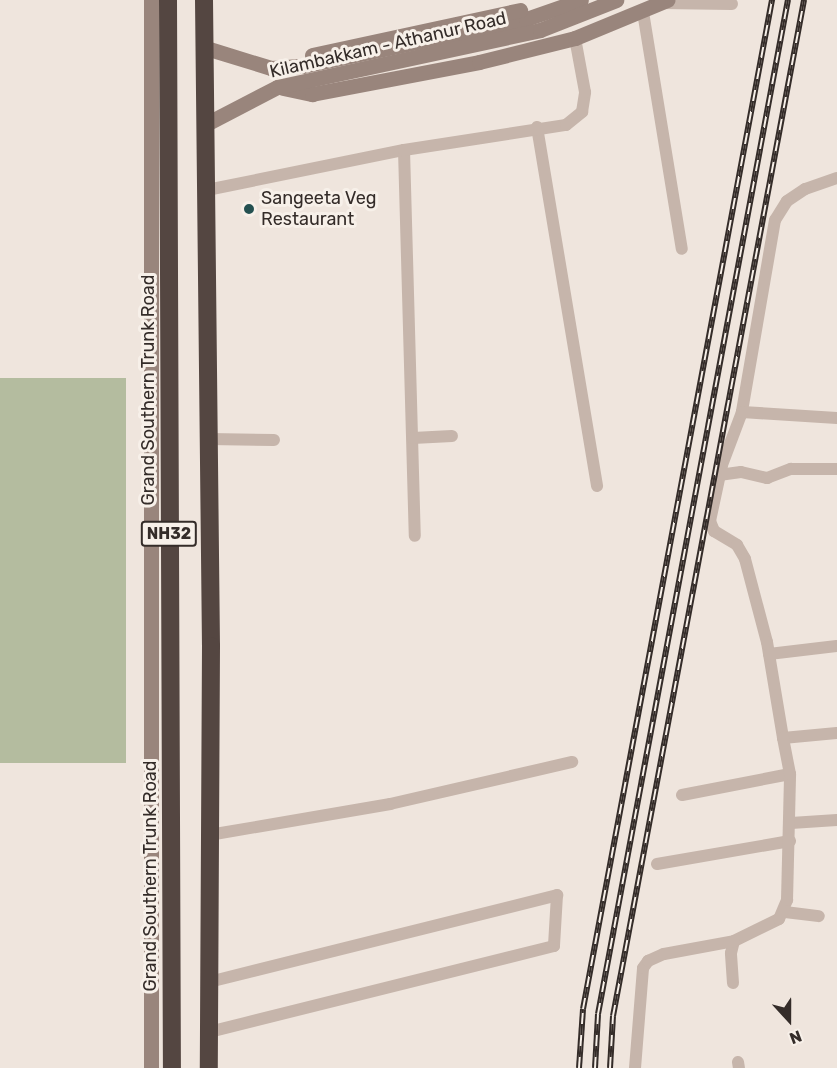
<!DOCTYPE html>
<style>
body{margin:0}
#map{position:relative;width:837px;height:1068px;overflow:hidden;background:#efe5dd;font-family:Rubik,sans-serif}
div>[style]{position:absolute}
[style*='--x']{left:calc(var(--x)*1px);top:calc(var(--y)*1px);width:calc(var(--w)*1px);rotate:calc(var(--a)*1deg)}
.green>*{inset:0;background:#b4bc9f;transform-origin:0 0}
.street>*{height:12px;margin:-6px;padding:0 6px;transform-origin:6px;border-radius:6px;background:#c6b5ab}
.secondary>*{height:15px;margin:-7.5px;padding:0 7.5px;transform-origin:7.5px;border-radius:7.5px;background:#99857c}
.highway>*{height:18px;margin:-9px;padding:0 9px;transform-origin:9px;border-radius:9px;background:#544641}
.rail>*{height:6px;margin-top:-3px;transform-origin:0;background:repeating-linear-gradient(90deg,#f7f0e9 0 11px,#342c29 0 22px);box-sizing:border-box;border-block:2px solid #342c29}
.dots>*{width:16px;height:16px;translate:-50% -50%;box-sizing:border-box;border:3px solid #f7f0e9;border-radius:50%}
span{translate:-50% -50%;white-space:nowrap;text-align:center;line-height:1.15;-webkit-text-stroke:6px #f7f0e9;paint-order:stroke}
.shield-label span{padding:2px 4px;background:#f7f0e9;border:2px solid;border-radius:4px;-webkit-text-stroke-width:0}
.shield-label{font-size:16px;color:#342c29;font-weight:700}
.street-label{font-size:18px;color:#342c29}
.poi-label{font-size:18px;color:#342c29}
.left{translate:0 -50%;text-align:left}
.north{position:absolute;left:759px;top:990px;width:60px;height:60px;-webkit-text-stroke:4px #f7f0e9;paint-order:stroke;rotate:159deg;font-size:16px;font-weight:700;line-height:24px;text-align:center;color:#342c29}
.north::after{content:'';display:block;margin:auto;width:21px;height:27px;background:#342c29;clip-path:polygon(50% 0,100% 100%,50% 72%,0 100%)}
</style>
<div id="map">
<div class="green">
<div style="left:126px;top:378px;width:385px;height:126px;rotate:90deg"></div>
</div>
<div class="street">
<div style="--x:662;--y:3;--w:70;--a:0.8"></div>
<div style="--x:643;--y:12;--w:240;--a:80.7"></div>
<div style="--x:537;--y:127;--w:364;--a:80.5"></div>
<div style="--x:404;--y:150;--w:386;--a:88.4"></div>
<div style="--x:837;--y:178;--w:34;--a:161"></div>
<div style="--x:805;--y:189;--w:22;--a:146"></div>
<div style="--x:787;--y:201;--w:22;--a:122"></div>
<div style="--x:775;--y:220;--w:195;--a:99.8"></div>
<div style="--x:742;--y:412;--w:57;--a:110.7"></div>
<div style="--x:722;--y:465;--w:57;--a:102.1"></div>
<div style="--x:710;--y:521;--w:11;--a:68"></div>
<div style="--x:714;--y:531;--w:27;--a:31"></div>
<div style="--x:737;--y:545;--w:16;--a:60"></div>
<div style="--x:745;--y:559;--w:86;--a:75.2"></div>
<div style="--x:767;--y:642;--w:97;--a:80.5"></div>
<div style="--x:783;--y:738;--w:54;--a:-5.3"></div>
<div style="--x:207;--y:190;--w:201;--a:-11.5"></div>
<div style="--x:404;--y:150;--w:164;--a:-8.8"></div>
<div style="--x:566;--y:125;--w:21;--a:-39"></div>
<div style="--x:582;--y:112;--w:20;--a:-81"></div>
<div style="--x:585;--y:92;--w:55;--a:-100.5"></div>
<div style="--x:742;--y:412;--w:95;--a:3.6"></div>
<div style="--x:413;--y:438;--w:39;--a:-3"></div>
<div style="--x:209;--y:439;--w:65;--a:0.9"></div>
<div style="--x:719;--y:475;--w:22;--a:-8"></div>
<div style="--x:741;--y:472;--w:27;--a:13"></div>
<div style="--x:767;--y:478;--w:26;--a:-21"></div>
<div style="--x:791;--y:469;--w:46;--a:0"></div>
<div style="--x:769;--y:654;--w:68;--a:-6.7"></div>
<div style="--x:682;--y:795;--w:110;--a:-11"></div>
<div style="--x:791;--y:823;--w:46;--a:-3.7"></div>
<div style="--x:209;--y:835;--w:184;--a:-9.7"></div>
<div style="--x:390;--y:804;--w:187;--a:-13"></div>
<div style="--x:657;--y:864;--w:135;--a:-9.8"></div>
<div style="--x:785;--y:912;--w:34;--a:7"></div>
<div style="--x:209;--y:982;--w:359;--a:-14"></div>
<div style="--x:557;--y:895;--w:51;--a:93.4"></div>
<div style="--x:554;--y:946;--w:356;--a:166"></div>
<div style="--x:733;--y:983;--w:30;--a:-94"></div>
<div style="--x:731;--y:953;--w:12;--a:-76"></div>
<div style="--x:734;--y:941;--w:50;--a:-26.1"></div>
<div style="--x:779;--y:919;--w:21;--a:-67"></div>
<div style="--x:787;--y:900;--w:126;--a:-88.6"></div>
<div style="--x:790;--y:774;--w:37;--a:-101"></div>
<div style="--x:738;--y:1062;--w:6;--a:81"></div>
<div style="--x:635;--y:1068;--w:100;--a:-85.4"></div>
<div style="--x:643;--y:968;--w:9;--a:-54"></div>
<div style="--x:648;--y:961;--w:17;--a:-24"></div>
<div style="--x:664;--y:954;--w:71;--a:-10.5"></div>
</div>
<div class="secondary">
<div style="--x:151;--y:0;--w:1068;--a:90"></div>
<div style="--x:206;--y:48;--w:68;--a:17.1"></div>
<div style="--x:271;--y:68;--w:32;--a:-4"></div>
<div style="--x:303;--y:66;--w:228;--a:-11.9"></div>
<div style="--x:526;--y:19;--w:58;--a:-19.1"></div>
<div style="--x:312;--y:55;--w:213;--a:-12.2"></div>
<div style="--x:283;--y:88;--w:30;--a:12"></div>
<div style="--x:312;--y:94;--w:170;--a:-10.8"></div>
<div style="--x:479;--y:62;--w:99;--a:-14"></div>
<div style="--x:575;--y:38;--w:100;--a:-22.4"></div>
<div style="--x:206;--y:124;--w:80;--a:-27.5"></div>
<div style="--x:277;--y:87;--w:269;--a:-12.2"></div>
<div style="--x:540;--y:30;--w:82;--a:-21.5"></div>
</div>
<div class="highway">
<div style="--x:168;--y:0;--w:1068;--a:89.79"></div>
<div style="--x:204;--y:0;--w:646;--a:89.38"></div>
<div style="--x:211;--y:646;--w:422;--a:90.3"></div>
</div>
<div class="rail">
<div style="--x:579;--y:1068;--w:59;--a:-86.1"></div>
<div style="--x:583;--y:1009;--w:1027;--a:-79.39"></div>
<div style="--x:595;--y:1068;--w:54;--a:-86.8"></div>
<div style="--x:598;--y:1014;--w:1032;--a:-79.39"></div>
<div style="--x:610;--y:1068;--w:52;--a:-86.7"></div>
<div style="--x:613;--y:1016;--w:1034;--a:-79.35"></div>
</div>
<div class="dots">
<div style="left:249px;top:209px;background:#245050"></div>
</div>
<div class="shield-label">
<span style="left:169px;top:534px">NH32</span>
</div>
<div class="street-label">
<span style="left:388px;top:45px;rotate:-13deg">Kilambakkam - Athanur Road</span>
<span style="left:148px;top:390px;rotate:-90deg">Grand Southern Trunk Road</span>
<span style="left:150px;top:876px;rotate:-90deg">Grand Southern Trunk Road</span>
</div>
<div class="poi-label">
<span class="left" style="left:261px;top:209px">Sangeeta Veg<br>Restaurant</span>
</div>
<div class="north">N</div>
</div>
